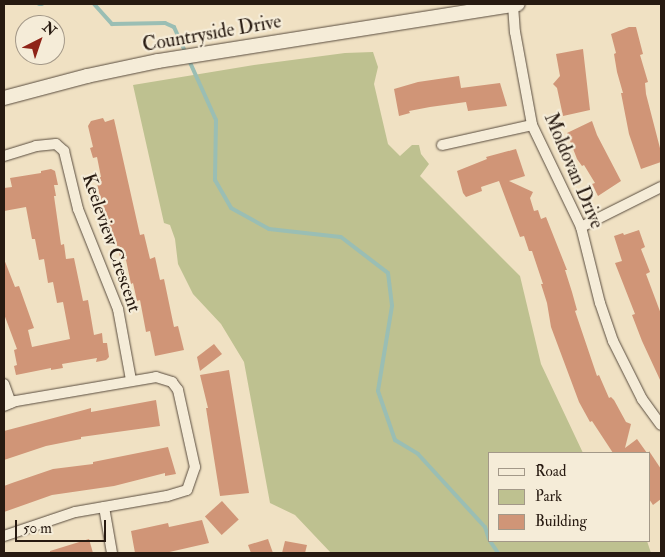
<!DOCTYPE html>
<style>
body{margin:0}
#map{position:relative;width:665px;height:557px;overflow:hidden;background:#f0e1c3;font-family:"IM FELL Double Pica",serif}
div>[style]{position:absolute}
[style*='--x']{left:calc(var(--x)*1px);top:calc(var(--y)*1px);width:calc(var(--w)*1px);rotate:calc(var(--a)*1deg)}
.green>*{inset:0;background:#bec190}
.stream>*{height:4px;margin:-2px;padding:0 2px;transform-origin:2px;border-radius:2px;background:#9abeb4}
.building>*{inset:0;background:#d09577;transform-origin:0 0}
.roads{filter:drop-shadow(0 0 1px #594c3e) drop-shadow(0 0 1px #594c3e)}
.street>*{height:10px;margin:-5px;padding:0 5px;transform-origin:5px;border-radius:5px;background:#f5ecd8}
.secondary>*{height:14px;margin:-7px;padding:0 7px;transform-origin:7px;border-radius:7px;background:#f5ecd8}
span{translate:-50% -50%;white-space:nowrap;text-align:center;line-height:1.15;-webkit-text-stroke:4.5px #f5ecd8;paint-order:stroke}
.street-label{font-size:19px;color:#271a11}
.frame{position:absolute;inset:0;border:5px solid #271a11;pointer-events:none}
.legend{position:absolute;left:488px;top:452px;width:162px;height:90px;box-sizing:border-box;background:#f5ecd8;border:1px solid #a39888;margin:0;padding:6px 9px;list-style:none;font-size:15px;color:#271a11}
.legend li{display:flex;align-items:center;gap:10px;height:25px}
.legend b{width:25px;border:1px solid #a39888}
.north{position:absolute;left:15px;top:15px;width:50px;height:50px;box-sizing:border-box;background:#f5ecd8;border:1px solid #a39888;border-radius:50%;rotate:41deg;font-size:14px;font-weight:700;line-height:20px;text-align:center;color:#271a11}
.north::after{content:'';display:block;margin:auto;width:18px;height:22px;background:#8f2418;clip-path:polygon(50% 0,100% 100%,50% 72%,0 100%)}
.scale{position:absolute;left:15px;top:520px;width:91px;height:22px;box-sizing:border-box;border:2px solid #271a11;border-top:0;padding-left:6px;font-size:15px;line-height:18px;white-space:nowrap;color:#271a11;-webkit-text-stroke:4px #f5ecd8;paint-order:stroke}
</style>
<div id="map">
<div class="green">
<div style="clip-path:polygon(373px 52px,378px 67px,374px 84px,388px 144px,400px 156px,412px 145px,419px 145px,421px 154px,429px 164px,420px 176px,520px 276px,541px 364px,583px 453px,489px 453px,489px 541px,647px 541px,651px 553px,331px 553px,295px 515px,270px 503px,244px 362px,221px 324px,193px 294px,178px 264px,175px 239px,170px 225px,164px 223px,133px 85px,254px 65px,345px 53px)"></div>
</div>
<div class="stream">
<div style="--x:39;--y:4;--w:3;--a:0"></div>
<div style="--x:94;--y:4;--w:27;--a:48"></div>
<div style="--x:112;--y:24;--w:53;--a:-1.1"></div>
<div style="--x:165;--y:23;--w:10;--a:24"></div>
<div style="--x:174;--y:27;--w:102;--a:65.7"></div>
<div style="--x:216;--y:120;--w:60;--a:91"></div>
<div style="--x:215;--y:180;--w:32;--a:60"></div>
<div style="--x:231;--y:208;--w:43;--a:28.9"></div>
<div style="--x:269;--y:229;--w:72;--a:6.3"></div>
<div style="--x:341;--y:237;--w:59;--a:37.5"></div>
<div style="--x:388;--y:273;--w:33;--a:83"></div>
<div style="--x:392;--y:306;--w:86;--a:99.4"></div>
<div style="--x:378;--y:391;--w:52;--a:70.9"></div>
<div style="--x:395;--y:440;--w:27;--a:31"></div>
<div style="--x:418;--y:454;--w:99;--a:47.5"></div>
<div style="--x:485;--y:527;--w:13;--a:72"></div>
<div style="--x:490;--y:541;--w:14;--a:56"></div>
</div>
<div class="building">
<div style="clip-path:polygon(629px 27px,636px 27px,643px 54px,640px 55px,648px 82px,645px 83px,646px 94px,661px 152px,661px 162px,641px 169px,629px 134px,621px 93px,623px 93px,617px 72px,614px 54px,616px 53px,611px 34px)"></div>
<div style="clip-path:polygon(583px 49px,590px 110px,563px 116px,557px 88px,553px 84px,560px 76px,556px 54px)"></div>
<div style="clip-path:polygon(459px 76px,461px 88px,500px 83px,507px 106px,468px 111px,466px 102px,430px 107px,409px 111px,410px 113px,399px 116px,394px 89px,418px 82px)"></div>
<div style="clip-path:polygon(103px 118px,105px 122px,114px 119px,140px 235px,144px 234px,150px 259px,155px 257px,160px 280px,164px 279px,174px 327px,178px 326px,184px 350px,155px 356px,150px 331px,146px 332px,140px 300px,137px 301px,133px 283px,131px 284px,126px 260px,121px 261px,115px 237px,112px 238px,103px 206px,102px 207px,96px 178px,101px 177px,97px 157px,93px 158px,90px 148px,93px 147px,88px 126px,91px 121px)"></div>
<div style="clip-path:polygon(592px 121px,597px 135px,621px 181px,598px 196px,592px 184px,595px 183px,584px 165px,582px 166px,577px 159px,567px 133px)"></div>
<div style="clip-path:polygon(516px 149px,525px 176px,509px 181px,533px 192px,530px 198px,534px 211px,538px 210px,541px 219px,546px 217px,567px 270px,565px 270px,572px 292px,577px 310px,575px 311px,597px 376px,599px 375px,609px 398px,611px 397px,614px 400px,626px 422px,631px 424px,625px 448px,637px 439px,647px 453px,613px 453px,592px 421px,590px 422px,579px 402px,551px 327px,547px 303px,541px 284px,543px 284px,532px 251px,529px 251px,524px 236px,520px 237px,499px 181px,481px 187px,482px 191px,466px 197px,463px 193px,457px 171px,487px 159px,486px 157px)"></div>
<div style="clip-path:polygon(51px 169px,55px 171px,58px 185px,54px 185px,56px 196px,54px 196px,61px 245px,64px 244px,66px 259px,74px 258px,83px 301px,88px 300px,94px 335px,102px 333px,103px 343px,107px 343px,109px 357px,106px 360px,96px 362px,97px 358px,62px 364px,63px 368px,51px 370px,51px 368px,16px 375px,14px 366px,17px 365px,14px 350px,17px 349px,4px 314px,4px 259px,15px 287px,19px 286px,34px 328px,28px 330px,32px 347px,70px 339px,63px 302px,57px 303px,53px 282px,48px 283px,44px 259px,39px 260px,35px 239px,32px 239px,26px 207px,4px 211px,4px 188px,12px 187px,10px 178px,41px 173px,41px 171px)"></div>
<div style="clip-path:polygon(639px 230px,645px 247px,641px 249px,650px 272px,646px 274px,661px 314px,661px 382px,642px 341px,632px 315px,635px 314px,615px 263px,622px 261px,614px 236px,623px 233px,624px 235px)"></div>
<div style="clip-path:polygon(214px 344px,222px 354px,200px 371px,197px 357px)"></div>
<div style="clip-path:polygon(229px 370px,249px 493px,220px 496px,206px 408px,208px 408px,200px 375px)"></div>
<div style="clip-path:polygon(156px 400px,160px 426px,81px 437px,81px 439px,46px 446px,4px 460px,4px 431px,84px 410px,91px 408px,91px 412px)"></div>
<div style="clip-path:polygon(168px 447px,176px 474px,165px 476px,165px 473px,114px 486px,52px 495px,4px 512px,4px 486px,12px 483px,53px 469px,93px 464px,93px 462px)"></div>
<div style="clip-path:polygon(649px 451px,661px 469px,661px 499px,653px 505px,649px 499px)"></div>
<div style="left:222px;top:501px;width:25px;height:23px;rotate:48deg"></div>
<div style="clip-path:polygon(202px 520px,209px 543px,165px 553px,135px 553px,131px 531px,168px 523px,169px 527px)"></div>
<div style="clip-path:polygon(89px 539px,93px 553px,50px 553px,50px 551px)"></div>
<div style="clip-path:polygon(268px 539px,273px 553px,251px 553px,248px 545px)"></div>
<div style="clip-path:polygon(285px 541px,307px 545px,305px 553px,282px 553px)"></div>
</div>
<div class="roads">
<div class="street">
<div style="--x:513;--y:5;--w:27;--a:86"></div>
<div style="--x:515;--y:32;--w:95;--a:79.6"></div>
<div style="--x:532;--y:125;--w:113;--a:64.3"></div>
<div style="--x:581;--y:227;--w:78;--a:76"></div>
<div style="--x:600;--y:303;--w:40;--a:71.1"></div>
<div style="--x:613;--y:341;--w:65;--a:63.4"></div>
<div style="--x:642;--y:399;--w:32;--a:54"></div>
<div style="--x:442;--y:145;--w:92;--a:-12.5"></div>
<div style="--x:4;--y:156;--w:34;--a:-17"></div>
<div style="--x:36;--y:146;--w:20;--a:-6"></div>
<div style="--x:56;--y:144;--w:11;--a:41"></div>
<div style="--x:64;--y:151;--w:60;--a:76.4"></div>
<div style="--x:78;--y:209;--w:108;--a:68.2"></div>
<div style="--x:118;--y:309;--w:72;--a:79.6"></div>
<div style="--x:581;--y:227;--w:89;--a:-26.6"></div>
<div style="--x:4;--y:384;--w:20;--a:70"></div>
<div style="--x:4;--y:406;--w:13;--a:-23"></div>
<div style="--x:16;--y:401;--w:142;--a:-9.7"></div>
<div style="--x:156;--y:377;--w:17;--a:17"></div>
<div style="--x:172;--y:382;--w:10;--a:53"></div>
<div style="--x:178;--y:390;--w:79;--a:77.6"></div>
<div style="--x:195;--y:467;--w:24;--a:109"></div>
<div style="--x:187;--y:490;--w:21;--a:163"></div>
<div style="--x:167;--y:496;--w:93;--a:170.1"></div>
<div style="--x:75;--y:512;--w:75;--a:161.3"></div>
<div style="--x:104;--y:507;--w:47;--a:80.1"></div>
</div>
<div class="secondary">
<div style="--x:4;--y:98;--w:86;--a:-14.8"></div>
<div style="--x:87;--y:76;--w:73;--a:-11.9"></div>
<div style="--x:158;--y:61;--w:364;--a:-9"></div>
</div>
</div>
<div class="street-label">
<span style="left:212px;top:34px;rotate:-10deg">Countryside Drive</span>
<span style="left:573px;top:171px;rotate:67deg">Moldovan Drive</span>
<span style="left:111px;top:243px;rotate:71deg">Keeleview Crescent</span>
</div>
<div class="frame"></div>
<ul class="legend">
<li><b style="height:6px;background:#f5ecd8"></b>Road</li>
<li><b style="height:14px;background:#bec190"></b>Park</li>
<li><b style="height:14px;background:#d09577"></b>Building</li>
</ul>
<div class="north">N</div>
<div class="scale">50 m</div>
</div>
